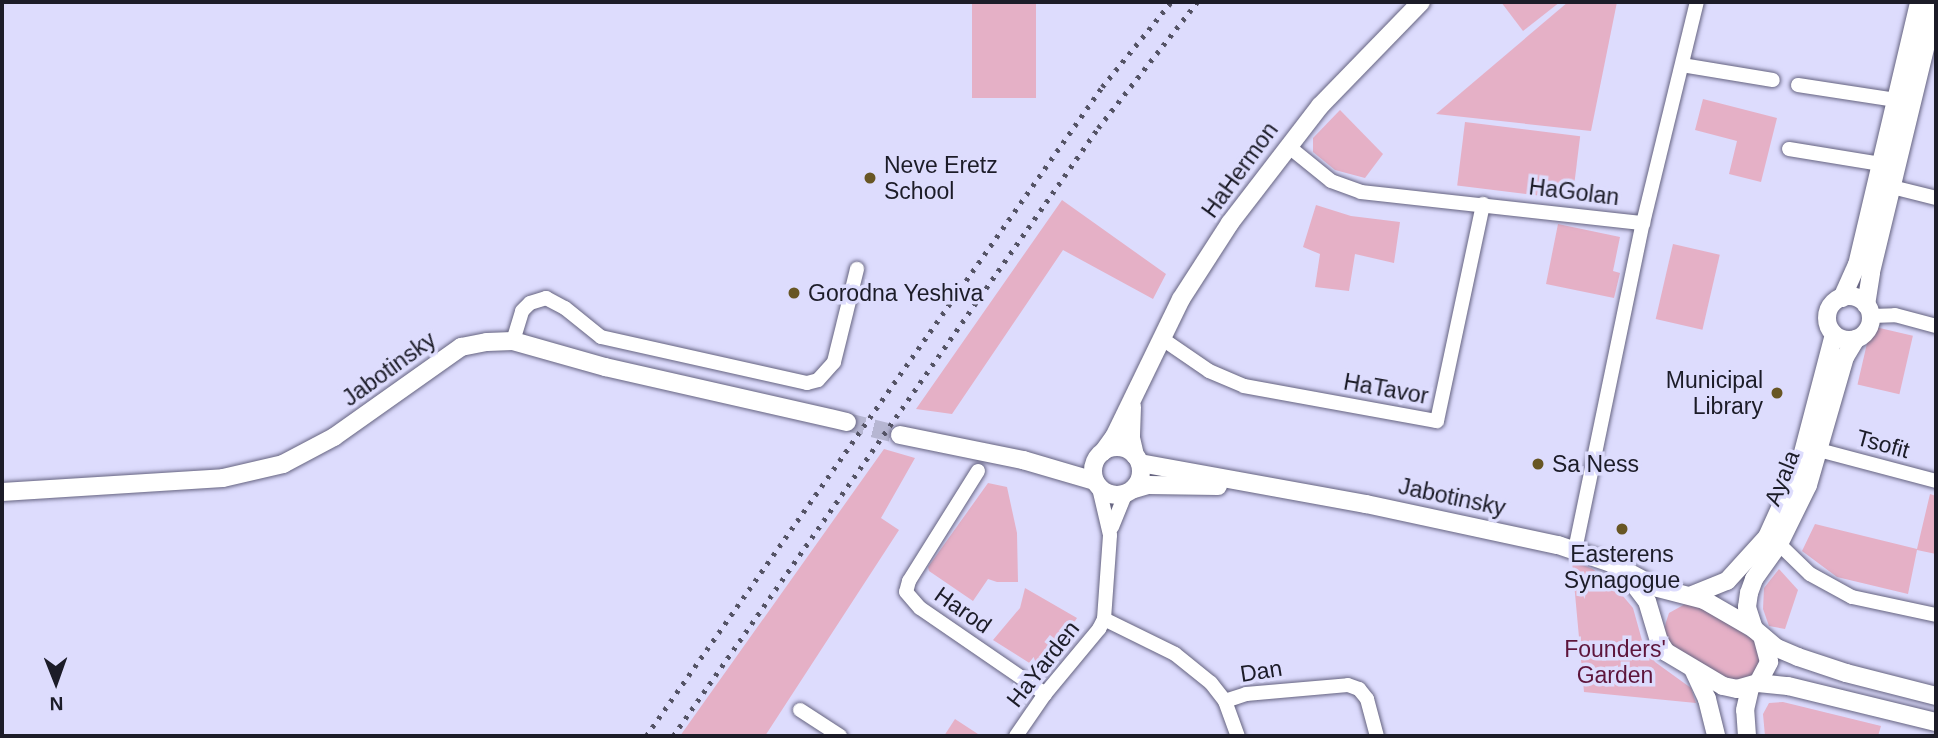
<!DOCTYPE html>
<style>
body{margin:0}
#map{position:relative;width:1938px;height:738px;overflow:hidden;background:#dddcfd;font-family:Arial,sans-serif}
div>[style]{position:absolute}
[style*='--x']{left:calc(var(--x)*1px);top:calc(var(--y)*1px);width:calc(var(--w)*1px);rotate:calc(var(--a)*1deg)}
.green>*{inset:0;background:#e5b0c6;transform-origin:0 0}
.tertiary-tunnel>*{height:18px;margin-top:-9px;transform-origin:0;background:repeating-linear-gradient(90deg,#b6b6d2 0 18px,transparent 0 27px)}
.roads{filter:drop-shadow(0 0 2px #656380) drop-shadow(0 0 2px #656380)}
.minor>*{height:14px;margin:-7px;padding:0 7px;transform-origin:7px;border-radius:7px;background:#fff}
.tertiary>*{height:18px;margin:-9px;padding:0 9px;transform-origin:9px;border-radius:9px;background:#fff}
.tertiary>.ring{margin:-9px;padding:0;box-sizing:content-box;background:none;border:18px solid #fff;border-radius:50%}
.rail>*{height:4.5px;margin-top:-2.25px;transform-origin:0;background:repeating-linear-gradient(90deg,#545365 0 3.5px,transparent 0 10.5px)}
.dots>*{width:19px;height:19px;translate:-50% -50%;box-sizing:border-box;border:4px solid #dddcfd;border-radius:50%}
span{translate:-50% -50%;white-space:nowrap;text-align:center;line-height:1.15;-webkit-text-stroke:7px #dddcfd;paint-order:stroke}
.poi-label{font-size:23px;color:#1c1c28}
.left{translate:0 -50%;text-align:left}
.right{translate:-100% -50%;text-align:right}
.street-label{font-size:23px;color:#1c1c28}
.park-label{font-size:23px;color:#5d153b}
.frame{position:absolute;inset:0;border:4px solid #1c1c28;pointer-events:none}
.north{position:absolute;left:21px;top:647px;width:70px;height:70px;-webkit-text-stroke:5px #dddcfd;paint-order:stroke;rotate:179deg;font-size:19px;font-weight:700;line-height:28px;text-align:center;color:#1c1c28}
.north::after{content:'';display:block;margin:auto;width:24px;height:32px;background:#1c1c28;clip-path:polygon(50% 0,100% 100%,50% 72%,0 100%)}
</style>
<div id="map">
<div class="green">
<div style="left:972px;top:2px;width:64px;height:96px"></div>
<div style="clip-path:polygon(1501px 2px,1560px 2px,1523px 31px)"></div>
<div style="clip-path:polygon(1568px 2px,1617px 2px,1591px 131px,1436px 114px)"></div>
<div style="clip-path:polygon(1703px 99px,1777px 118px,1761px 182px,1729px 174px,1737px 141px,1695px 130px)"></div>
<div style="clip-path:polygon(1340px 110px,1383px 154px,1365px 178px,1335px 170px,1313px 152px,1313px 138px)"></div>
<div style="left:1465px;top:122px;width:116px;height:64px;rotate:7deg"></div>
<div style="clip-path:polygon(1062px 200px,1166px 274px,1153px 299px,1063px 250px,952px 414px,916px 409px)"></div>
<div style="clip-path:polygon(1316px 205px,1351px 216px,1400px 222px,1394px 263px,1355px 254px,1349px 291px,1315px 287px,1320px 254px,1303px 247px)"></div>
<div style="clip-path:polygon(1558px 224px,1620px 237px,1613px 271px,1620px 273px,1614px 298px,1546px 284px)"></div>
<div style="left:1673px;top:244px;width:48px;height:77px;rotate:13deg"></div>
<div style="left:1871px;top:326px;width:43px;height:60px;rotate:13deg"></div>
<div style="clip-path:polygon(884px 449px,915px 458px,881px 518px,899px 530px,765px 736px,680px 736px)"></div>
<div style="clip-path:polygon(988px 483px,1007px 487px,1017px 533px,1018px 582px,997px 582px,988px 579px,973px 601px,929px 571px,928px 567px)"></div>
<div style="clip-path:polygon(1930px 494px,1936px 496px,1936px 554px,1917px 550px,1908px 594px,1837px 577px,1802px 551px,1815px 524px,1917px 549px)"></div>
<div style="clip-path:polygon(1572px 561px,1593px 569px,1617px 589px,1633px 608px,1643px 644px,1655px 662px,1691px 688px,1696px 703px,1584px 692px)"></div>
<div style="clip-path:polygon(1779px 569px,1798px 590px,1785px 629px,1769px 626px,1763px 609px,1764px 588px)"></div>
<div style="clip-path:polygon(1025px 588px,1077px 618px,1042px 671px,993px 640px,1020px 608px)"></div>
<div style="clip-path:polygon(1687px 603px,1702px 607px,1757px 642px,1763px 663px,1749px 682px,1728px 680px,1673px 648px,1664px 631px,1666px 622px,1669px 613px)"></div>
<div style="clip-path:polygon(1783px 702px,1881px 726px,1878px 736px,1765px 736px,1763px 714px,1769px 703px)"></div>
<div style="clip-path:polygon(955px 719px,981px 736px,944px 736px)"></div>
</div>
<div class="tertiary-tunnel">
<div style="--x:847;--y:422;--w:55;--a:13.8"></div>
</div>
<div class="roads">
<div class="minor">
<div style="--x:1682;--y:65;--w:92;--a:9.4"></div>
<div style="--x:1798;--y:85;--w:99;--a:8.7"></div>
<div style="--x:1288;--y:146;--w:55;--a:39.1"></div>
<div style="--x:1331;--y:181;--w:32;--a:20"></div>
<div style="--x:1361;--y:192;--w:284;--a:6.3"></div>
<div style="--x:1789;--y:149;--w:93;--a:9.3"></div>
<div style="--x:1892;--y:187;--w:45;--a:14"></div>
<div style="--x:1871;--y:316;--w:24;--a:-2"></div>
<div style="--x:1895;--y:315;--w:42;--a:15"></div>
<div style="--x:1161;--y:338;--w:58;--a:34.5"></div>
<div style="--x:1209;--y:371;--w:38;--a:23"></div>
<div style="--x:1244;--y:386;--w:196;--a:10.3"></div>
<div style="--x:1437;--y:421;--w:222;--a:-78"></div>
<div style="--x:513;--y:341;--w:31;--a:-73"></div>
<div style="--x:522;--y:311;--w:11;--a:-45"></div>
<div style="--x:530;--y:303;--w:17;--a:-17"></div>
<div style="--x:546;--y:298;--w:21;--a:28"></div>
<div style="--x:565;--y:308;--w:46;--a:38.9"></div>
<div style="--x:601;--y:337;--w:211;--a:12.6"></div>
<div style="--x:807;--y:383;--w:11;--a:-15"></div>
<div style="--x:818;--y:380;--w:24;--a:-48"></div>
<div style="--x:834;--y:362;--w:96;--a:-76.1"></div>
<div style="--x:1819;--y:450;--w:121;--a:14.8"></div>
<div style="--x:978;--y:471;--w:130;--a:122.1"></div>
<div style="--x:909;--y:581;--w:11;--a:105"></div>
<div style="--x:906;--y:592;--w:21;--a:49"></div>
<div style="--x:920;--y:608;--w:152;--a:34.5"></div>
<div style="--x:1112;--y:527;--w:35;--a:-68"></div>
<div style="--x:1779;--y:544;--w:43;--a:44.1"></div>
<div style="--x:1810;--y:574;--w:48;--a:28.7"></div>
<div style="--x:1852;--y:597;--w:86;--a:12.1"></div>
<div style="--x:1575;--y:550;--w:334;--a:-78.3"></div>
<div style="--x:1643;--y:223;--w:228;--a:-76.3"></div>
<div style="--x:1104;--y:619;--w:79;--a:26.2"></div>
<div style="--x:1175;--y:654;--w:46;--a:38.9"></div>
<div style="--x:1211;--y:683;--w:23;--a:52"></div>
<div style="--x:1225;--y:701;--w:37;--a:70"></div>
<div style="--x:1225;--y:701;--w:22;--a:-18"></div>
<div style="--x:1246;--y:694;--w:102;--a:-5"></div>
<div style="--x:1348;--y:685;--w:12;--a:20"></div>
<div style="--x:1359;--y:689;--w:13;--a:51"></div>
<div style="--x:1367;--y:699;--w:38;--a:75"></div>
<div style="--x:800;--y:710;--w:48;--a:33"></div>
<div style="--x:1016;--y:736;--w:51;--a:-55.4"></div>
<div style="--x:1045;--y:694;--w:85;--a:-50.3"></div>
<div style="--x:1099;--y:629;--w:11;--a:-63"></div>
<div style="--x:1104;--y:619;--w:84;--a:-85.9"></div>
<div style="--x:1110;--y:535;--w:48;--a:-103.2"></div>
</div>
<div class="tertiary">
<div class="ring" style="left:1827px;top:296px;width:26px;height:26px"></div>
<div style="--x:1842;--y:298;--w:36;--a:-66"></div>
<div style="--x:1857;--y:265;--w:270;--a:-76.7"></div>
<div style="--x:1866;--y:305;--w:33;--a:-81"></div>
<div style="--x:1871;--y:272;--w:276;--a:-76.4"></div>
<div style="--x:1132;--y:407;--w:31;--a:92"></div>
<div style="--x:1131;--y:438;--w:18;--a:77"></div>
<div style="--x:900;--y:435;--w:126;--a:11.5"></div>
<div style="--x:1023;--y:460;--w:75;--a:16.3"></div>
<div class="ring" style="left:1093px;top:447px;width:30px;height:30px"></div>
<div style="--x:1103;--y:452;--w:19;--a:-54"></div>
<div style="--x:1114;--y:437;--w:153;--a:-64.1"></div>
<div style="--x:1181;--y:299;--w:90;--a:-57.2"></div>
<div style="--x:1230;--y:223;--w:148;--a:-52.4"></div>
<div style="--x:1320;--y:106;--w:145;--a:-45.8"></div>
<div style="--x:1140;--y:463;--w:230;--a:10.3"></div>
<div style="--x:1366;--y:504;--w:196;--a:12.1"></div>
<div style="--x:1558;--y:545;--w:56;--a:18.8"></div>
<div style="--x:1611;--y:563;--w:53;--a:28"></div>
<div style="--x:1658;--y:588;--w:48;--a:14.6"></div>
<div style="--x:1704;--y:600;--w:58;--a:30.1"></div>
<div style="--x:1754;--y:629;--w:30;--a:40"></div>
<div style="--x:1777;--y:648;--w:23;--a:23"></div>
<div style="--x:1798;--y:657;--w:51;--a:18.4"></div>
<div style="--x:1846;--y:673;--w:93;--a:14.3"></div>
<div style="--x:1134;--y:489;--w:15;--a:-16"></div>
<div style="--x:1148;--y:485;--w:70;--a:0.8"></div>
<div style="--x:2;--y:492;--w:221;--a:-3.6"></div>
<div style="--x:223;--y:478;--w:62;--a:-13.1"></div>
<div style="--x:283;--y:464;--w:58;--a:-27.9"></div>
<div style="--x:334;--y:437;--w:156;--a:-35.3"></div>
<div style="--x:461;--y:347;--w:26;--a:-11"></div>
<div style="--x:487;--y:342;--w:26;--a:-2"></div>
<div style="--x:513;--y:341;--w:96;--a:15.8"></div>
<div style="--x:605;--y:367;--w:248;--a:12.8"></div>
<div style="--x:1628;--y:576;--w:31;--a:53"></div>
<div style="--x:1647;--y:601;--w:42;--a:73.3"></div>
<div style="--x:1659;--y:641;--w:13;--a:58"></div>
<div style="--x:1666;--y:652;--w:66;--a:30.8"></div>
<div style="--x:1723;--y:686;--w:14;--a:12"></div>
<div style="--x:1737;--y:689;--w:22;--a:-16"></div>
<div style="--x:1758;--y:683;--w:24;--a:-62"></div>
<div style="--x:1769;--y:662;--w:27;--a:-105"></div>
<div style="--x:1692;--y:595;--w:38;--a:-22"></div>
<div style="--x:1727;--y:581;--w:59;--a:-47.7"></div>
<div style="--x:1767;--y:537;--w:80;--a:-65.7"></div>
<div style="--x:1800;--y:464;--w:134;--a:-75.3"></div>
<div style="--x:1754;--y:629;--w:23;--a:-108"></div>
<div style="--x:1747;--y:607;--w:14;--a:-82"></div>
<div style="--x:1749;--y:593;--w:15;--a:-70"></div>
<div style="--x:1754;--y:579;--w:43;--a:-54.5"></div>
<div style="--x:1779;--y:544;--w:66;--a:-63.8"></div>
<div style="--x:1808;--y:485;--w:133;--a:-73.9"></div>
<div style="--x:1845;--y:357;--w:21;--a:-59"></div>
<div style="--x:1693;--y:669;--w:33;--a:65"></div>
<div style="--x:1707;--y:699;--w:38;--a:76"></div>
<div style="--x:1758;--y:683;--w:30;--a:6"></div>
<div style="--x:1788;--y:686;--w:152;--a:13.7"></div>
<div style="--x:1747;--y:736;--w:26;--a:-94"></div>
<div style="--x:1745;--y:710;--w:23;--a:-77"></div>
</div>
</div>
<div class="rail">
<div style="--x:646;--y:736;--w:793;--a:-54.91"></div>
<div style="--x:1102;--y:87;--w:109;--a:-50.9"></div>
<div style="--x:673;--y:736;--w:742;--a:-55.05"></div>
<div style="--x:1098;--y:128;--w:160;--a:-51.8"></div>
</div>
<div class="dots">
<div style="left:870px;top:178px;background:#685624"></div>
<div style="left:794px;top:293px;background:#685624"></div>
<div style="left:1777px;top:393px;background:#685624"></div>
<div style="left:1538px;top:464px;background:#685624"></div>
<div style="left:1622px;top:529px;background:#685624"></div>
</div>
<div class="poi-label">
<span class="left" style="left:884px;top:178px">Neve Eretz<br>School</span>
<span class="left" style="left:808px;top:293px">Gorodna Yeshiva</span>
<span class="right" style="left:1763px;top:393px">Municipal<br>Library</span>
<span class="left" style="left:1552px;top:464px">Sa Ness</span>
<span style="left:1622px;top:567px">Easterens<br>Synagogue</span>
</div>
<div class="street-label">
<span style="left:1240px;top:170px;rotate:-54deg">HaHermon</span>
<span style="left:1574px;top:192px;rotate:7deg">HaGolan</span>
<span style="left:389px;top:369px;rotate:-36deg">Jabotinsky</span>
<span style="left:1386px;top:389px;rotate:10deg">HaTavor</span>
<span style="left:1883px;top:444px;rotate:15deg">Tsofit</span>
<span style="left:1782px;top:478px;rotate:-68deg">Ayala</span>
<span style="left:1452px;top:497px;rotate:12deg">Jabotinsky</span>
<span style="left:963px;top:610px;rotate:35deg">Harod</span>
<span style="left:1043px;top:664px;rotate:-52deg">HaYarden</span>
<span style="left:1261px;top:671px;rotate:-9deg">Dan</span>
</div>
<div class="park-label">
<span style="left:1615px;top:662px">Founders'<br>Garden</span>
</div>
<div class="frame"></div>
<div class="north">N</div>
</div>
